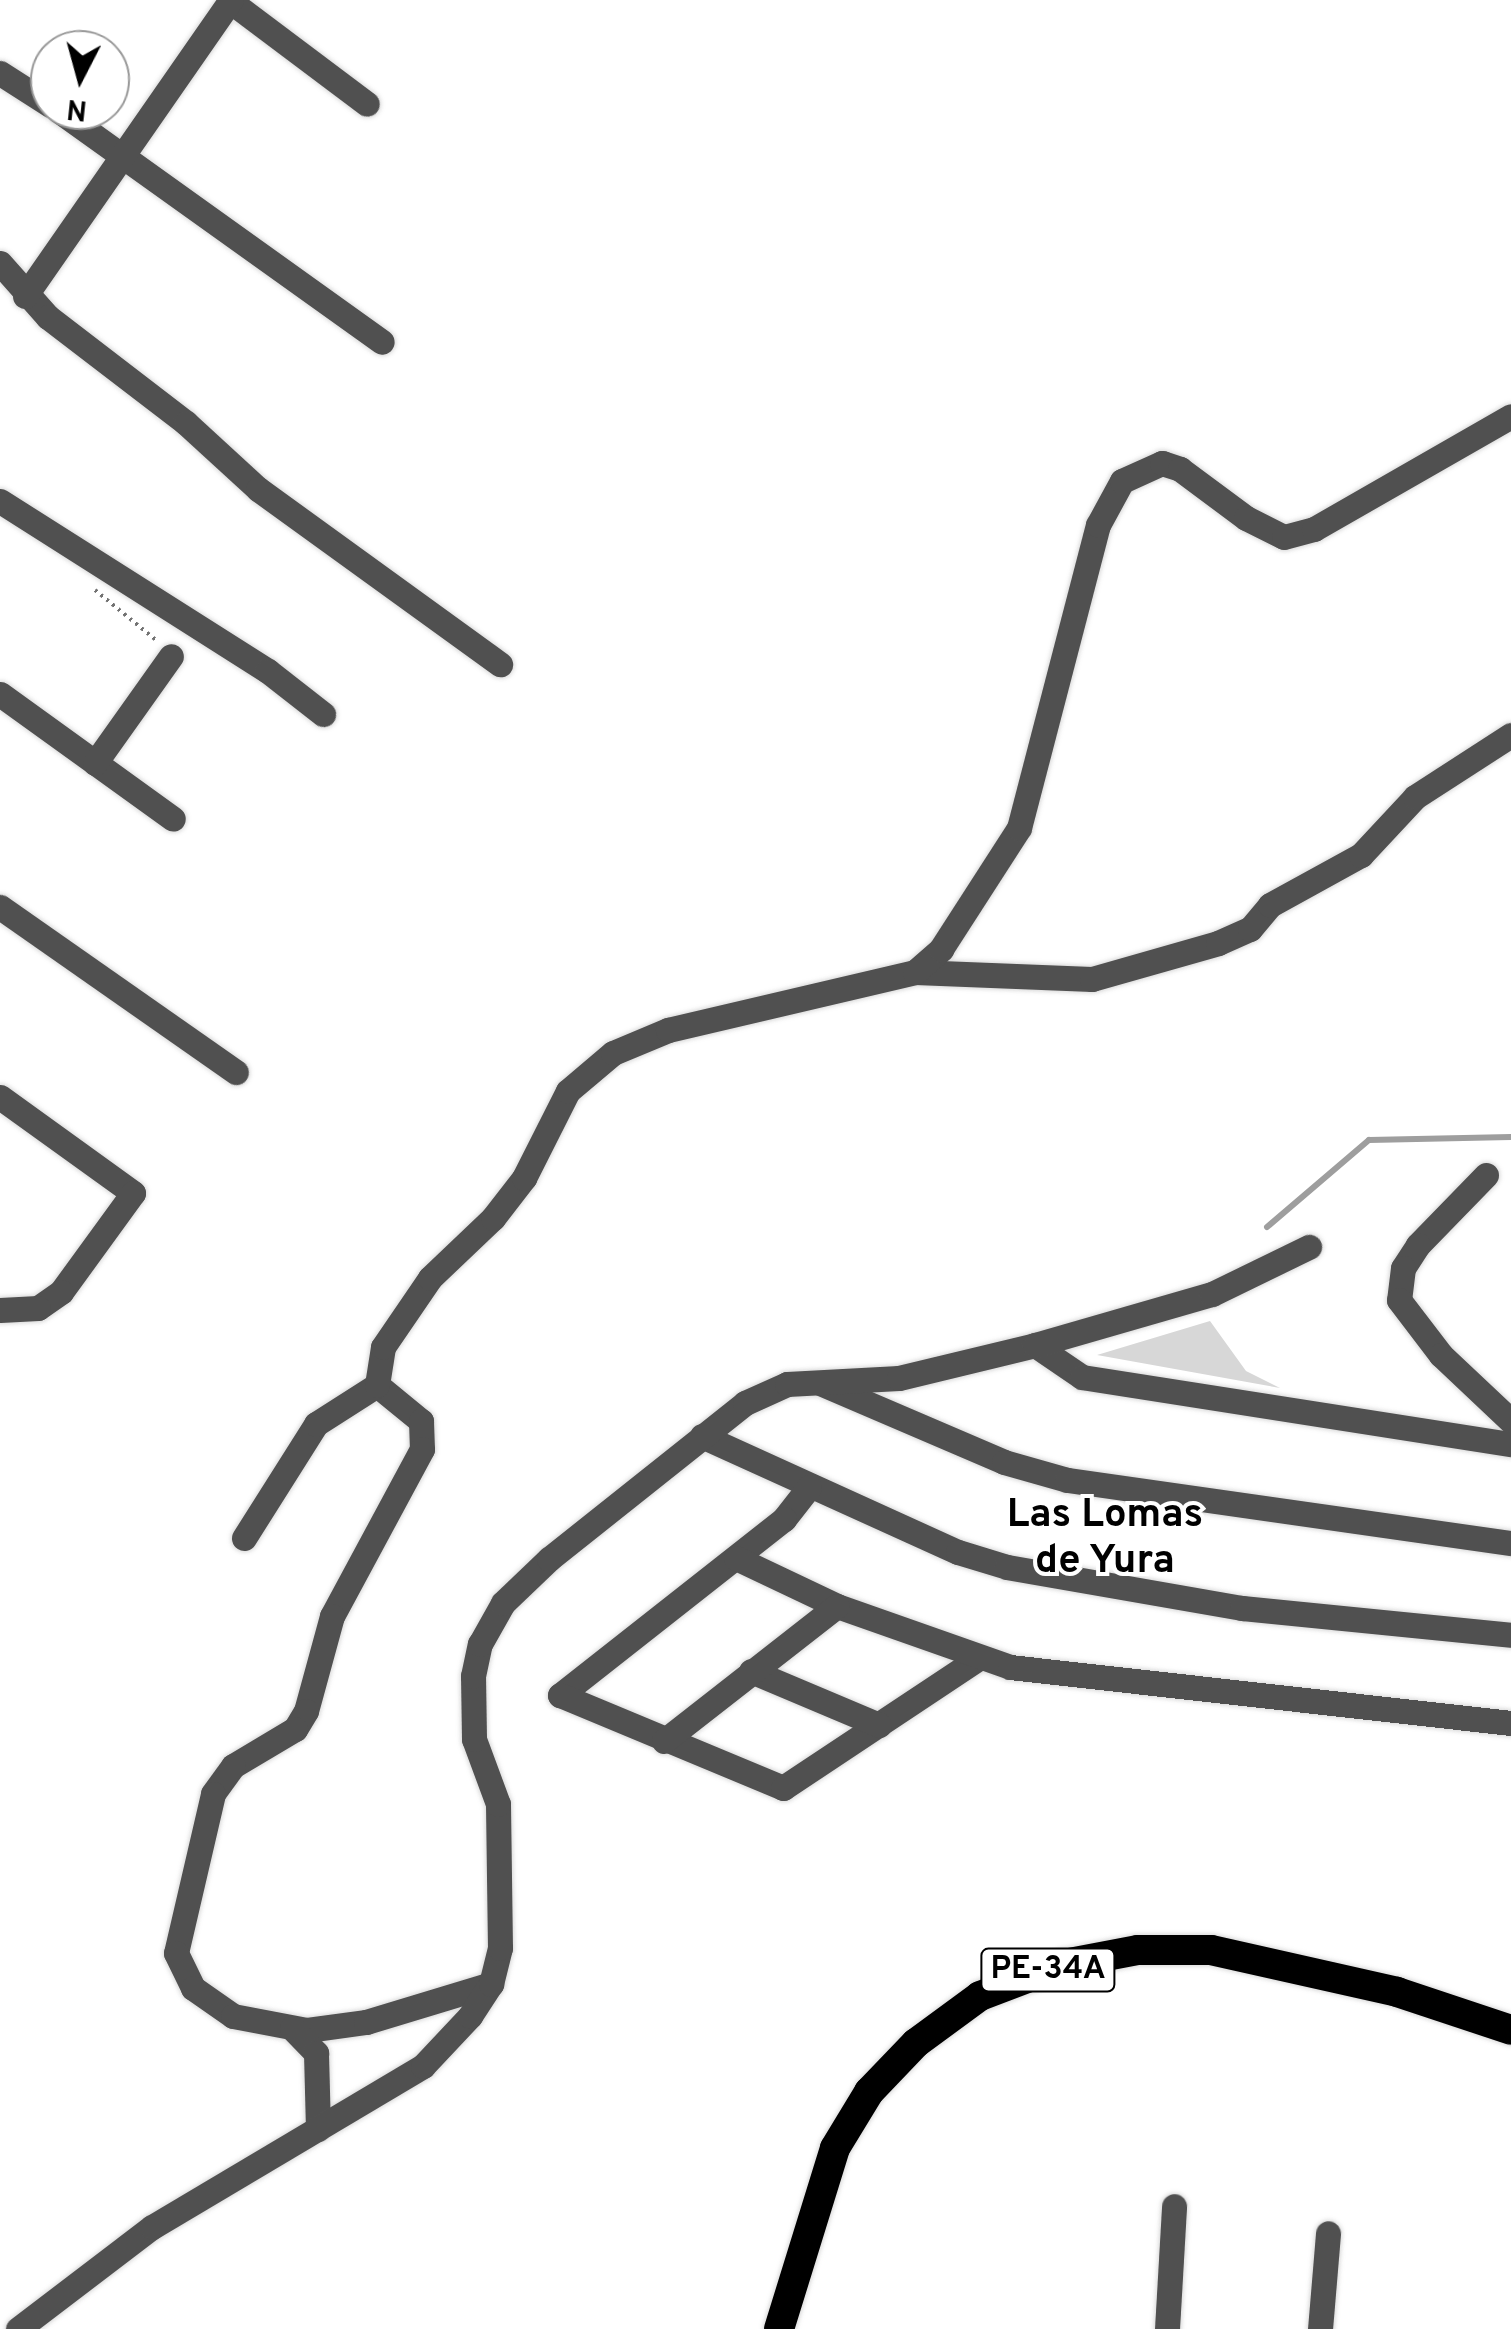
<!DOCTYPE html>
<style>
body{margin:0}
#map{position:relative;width:1511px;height:2329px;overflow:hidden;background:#fff;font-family:Overpass,sans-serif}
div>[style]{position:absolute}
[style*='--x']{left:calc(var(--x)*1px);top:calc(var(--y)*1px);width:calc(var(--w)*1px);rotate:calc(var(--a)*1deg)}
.green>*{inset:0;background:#d7d7d7}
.stream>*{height:6px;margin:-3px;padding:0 3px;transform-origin:3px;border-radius:3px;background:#9e9e9e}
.path>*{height:4px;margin-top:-2px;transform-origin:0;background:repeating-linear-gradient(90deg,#727272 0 2.5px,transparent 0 7.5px)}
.roads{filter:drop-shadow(0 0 2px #dbdbdb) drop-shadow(0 0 2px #dbdbdb)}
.minor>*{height:25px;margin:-12.5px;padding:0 12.5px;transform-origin:12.5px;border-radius:12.5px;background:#505050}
.highway>*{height:30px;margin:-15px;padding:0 15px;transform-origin:15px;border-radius:15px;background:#000}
span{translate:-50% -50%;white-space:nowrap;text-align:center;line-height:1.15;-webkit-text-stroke:8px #fff;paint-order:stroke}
.shield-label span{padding:2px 8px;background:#fff;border:2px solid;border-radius:8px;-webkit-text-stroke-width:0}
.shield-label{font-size:32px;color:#000;font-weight:700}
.quarter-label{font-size:40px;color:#000;font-weight:700}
.north{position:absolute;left:30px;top:30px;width:100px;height:100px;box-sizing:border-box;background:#fff;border:2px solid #999;border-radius:50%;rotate:186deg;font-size:28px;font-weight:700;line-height:40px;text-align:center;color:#000}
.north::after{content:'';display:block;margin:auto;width:35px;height:45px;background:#000;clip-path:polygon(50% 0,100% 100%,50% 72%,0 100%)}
</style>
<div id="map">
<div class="green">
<div style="clip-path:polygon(1210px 1321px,1246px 1371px,1280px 1388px,1097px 1355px)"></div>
</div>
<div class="stream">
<div style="--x:1267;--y:1227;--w:134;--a:-40.5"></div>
<div style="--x:1369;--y:1140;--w:142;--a:-1.2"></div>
</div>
<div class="path">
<div style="--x:95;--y:590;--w:80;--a:39.4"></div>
</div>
<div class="roads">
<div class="minor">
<div style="--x:230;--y:1;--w:171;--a:36.9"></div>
<div style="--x:0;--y:73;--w:59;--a:32.6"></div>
<div style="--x:58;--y:110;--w:398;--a:35.6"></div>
<div style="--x:0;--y:263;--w:72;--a:48.4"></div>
<div style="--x:48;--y:317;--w:174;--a:37.5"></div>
<div style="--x:186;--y:423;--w:98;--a:42.5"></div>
<div style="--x:258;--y:489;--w:299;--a:35.9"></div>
<div style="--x:25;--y:296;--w:361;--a:-55.2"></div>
<div style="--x:0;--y:501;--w:317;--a:32.4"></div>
<div style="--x:268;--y:671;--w:70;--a:38"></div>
<div style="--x:0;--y:694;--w:213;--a:35.8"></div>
<div style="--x:95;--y:763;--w:131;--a:-54.6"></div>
<div style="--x:0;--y:907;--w:288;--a:35"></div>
<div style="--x:915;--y:972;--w:177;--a:2.3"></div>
<div style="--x:1092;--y:979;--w:131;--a:-15.9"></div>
<div style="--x:1218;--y:943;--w:35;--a:-24"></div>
<div style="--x:1250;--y:929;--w:31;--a:-50"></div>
<div style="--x:1270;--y:905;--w:104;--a:-28.8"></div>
<div style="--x:1361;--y:855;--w:79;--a:-47"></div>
<div style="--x:1415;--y:797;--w:114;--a:-32.9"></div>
<div style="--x:0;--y:1097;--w:164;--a:35.8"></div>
<div style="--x:133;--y:1193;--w:122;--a:126"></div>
<div style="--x:61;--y:1292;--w:28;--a:145"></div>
<div style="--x:38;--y:1308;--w:38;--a:177"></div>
<div style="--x:1486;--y:1175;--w:98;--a:134.2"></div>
<div style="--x:1418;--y:1245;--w:27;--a:123"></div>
<div style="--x:1403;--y:1268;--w:32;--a:97"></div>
<div style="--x:1399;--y:1300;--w:69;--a:52.6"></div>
<div style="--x:1441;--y:1355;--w:96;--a:43.3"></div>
<div style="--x:1035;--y:1345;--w:57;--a:34.2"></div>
<div style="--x:1082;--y:1377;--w:434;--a:8.9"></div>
<div style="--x:820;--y:1383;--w:200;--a:23.2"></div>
<div style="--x:1004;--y:1462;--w:66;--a:15.9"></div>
<div style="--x:1067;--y:1480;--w:448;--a:8.1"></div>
<div style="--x:377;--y:1385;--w:57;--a:39.3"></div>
<div style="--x:421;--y:1421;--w:28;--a:88"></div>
<div style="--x:422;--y:1449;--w:190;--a:118.3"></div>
<div style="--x:332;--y:1616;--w:98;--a:105.3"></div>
<div style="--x:306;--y:1711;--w:21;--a:121"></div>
<div style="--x:295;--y:1729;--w:72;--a:149.2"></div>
<div style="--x:233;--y:1766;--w:34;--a:126"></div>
<div style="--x:213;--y:1794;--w:163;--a:103.1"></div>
<div style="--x:176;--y:1953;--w:39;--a:64"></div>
<div style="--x:193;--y:1988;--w:49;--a:35"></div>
<div style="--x:233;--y:2016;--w:75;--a:10.7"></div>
<div style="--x:307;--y:2030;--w:60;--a:-7.7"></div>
<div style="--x:366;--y:2022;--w:131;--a:-16.9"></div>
<div style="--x:702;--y:1436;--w:281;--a:24.4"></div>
<div style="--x:958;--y:1552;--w:51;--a:17"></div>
<div style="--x:1007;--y:1567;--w:239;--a:9.9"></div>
<div style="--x:1242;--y:1608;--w:270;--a:5.7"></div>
<div style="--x:809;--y:1487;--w:41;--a:128"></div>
<div style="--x:784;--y:1519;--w:285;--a:141.8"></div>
<div style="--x:560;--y:1695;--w:242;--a:22.6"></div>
<div style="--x:783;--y:1788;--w:233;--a:-33.6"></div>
<div style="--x:244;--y:1538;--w:135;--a:-57.7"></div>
<div style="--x:316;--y:1424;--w:72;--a:-32.6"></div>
<div style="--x:377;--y:1385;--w:38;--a:-81"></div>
<div style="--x:383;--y:1347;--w:83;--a:-55.7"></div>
<div style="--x:430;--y:1278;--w:87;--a:-43.6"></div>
<div style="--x:493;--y:1218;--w:51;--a:-52.2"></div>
<div style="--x:524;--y:1178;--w:97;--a:-63.2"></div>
<div style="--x:568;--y:1091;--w:59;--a:-40.2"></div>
<div style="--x:613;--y:1053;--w:60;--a:-22.7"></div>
<div style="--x:668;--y:1030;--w:254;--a:-13.2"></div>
<div style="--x:915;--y:972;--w:35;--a:-41"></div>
<div style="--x:941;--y:949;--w:144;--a:-57.2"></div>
<div style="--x:1019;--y:828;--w:313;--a:-75.4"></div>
<div style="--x:1098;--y:525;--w:50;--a:-61.4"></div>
<div style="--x:1122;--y:481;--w:44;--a:-24.2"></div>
<div style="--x:1162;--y:463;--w:19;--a:18"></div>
<div style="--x:1180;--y:469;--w:82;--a:36.6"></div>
<div style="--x:1246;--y:518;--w:42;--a:26.6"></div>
<div style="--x:1284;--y:537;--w:31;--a:-15"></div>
<div style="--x:1314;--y:529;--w:227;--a:-29.8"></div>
<div style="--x:736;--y:1558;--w:112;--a:25.4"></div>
<div style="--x:837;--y:1606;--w:183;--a:19.4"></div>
<div style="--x:1010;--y:1667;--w:504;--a:6.38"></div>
<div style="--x:751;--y:1671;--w:139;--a:22.9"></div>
<div style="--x:664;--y:1741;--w:219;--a:-38"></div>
<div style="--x:292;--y:2028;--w:35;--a:46"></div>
<div style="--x:316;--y:2053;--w:76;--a:88.5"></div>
<div style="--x:18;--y:2329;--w:168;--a:-37.3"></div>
<div style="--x:152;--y:2227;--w:315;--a:-30.7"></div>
<div style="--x:423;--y:2066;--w:69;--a:-46.8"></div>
<div style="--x:470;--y:2016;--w:38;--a:-57"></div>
<div style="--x:491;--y:1984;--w:37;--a:-76"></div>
<div style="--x:500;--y:1948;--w:144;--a:-90.8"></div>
<div style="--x:498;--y:1804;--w:69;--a:-110.3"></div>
<div style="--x:474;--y:1739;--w:63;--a:-90.9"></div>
<div style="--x:473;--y:1676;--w:33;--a:-78"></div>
<div style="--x:480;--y:1644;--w:47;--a:-60.7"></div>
<div style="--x:503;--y:1603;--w:64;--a:-43.7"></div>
<div style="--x:549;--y:1559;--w:251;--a:-38.5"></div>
<div style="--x:745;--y:1403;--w:46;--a:-24.3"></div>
<div style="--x:787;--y:1384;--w:112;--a:-3.1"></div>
<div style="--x:899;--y:1378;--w:140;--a:-13.6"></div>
<div style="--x:1035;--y:1345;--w:184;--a:-16.1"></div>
<div style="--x:1212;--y:1294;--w:108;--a:-25.9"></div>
<div style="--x:1167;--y:2329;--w:123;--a:-86.7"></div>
<div style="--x:1320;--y:2329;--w:96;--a:-85.2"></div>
</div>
<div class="highway">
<div style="--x:779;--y:2329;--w:189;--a:-72.8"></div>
<div style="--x:835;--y:2148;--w:66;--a:-58.7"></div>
<div style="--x:869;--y:2092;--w:68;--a:-46.2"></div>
<div style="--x:916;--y:2043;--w:79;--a:-36.3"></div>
<div style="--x:980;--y:1996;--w:90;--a:-20.9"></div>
<div style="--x:1064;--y:1964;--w:75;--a:-10.7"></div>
<div style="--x:1138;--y:1950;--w:73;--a:0"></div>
<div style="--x:1211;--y:1950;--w:191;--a:12.7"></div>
<div style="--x:1397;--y:1992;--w:120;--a:18.4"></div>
</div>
</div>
<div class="shield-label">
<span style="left:1048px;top:1970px">PE-34A</span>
</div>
<div class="quarter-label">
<span style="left:1105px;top:1539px">Las Lomas<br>de Yura</span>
</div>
<div class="north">N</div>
</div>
